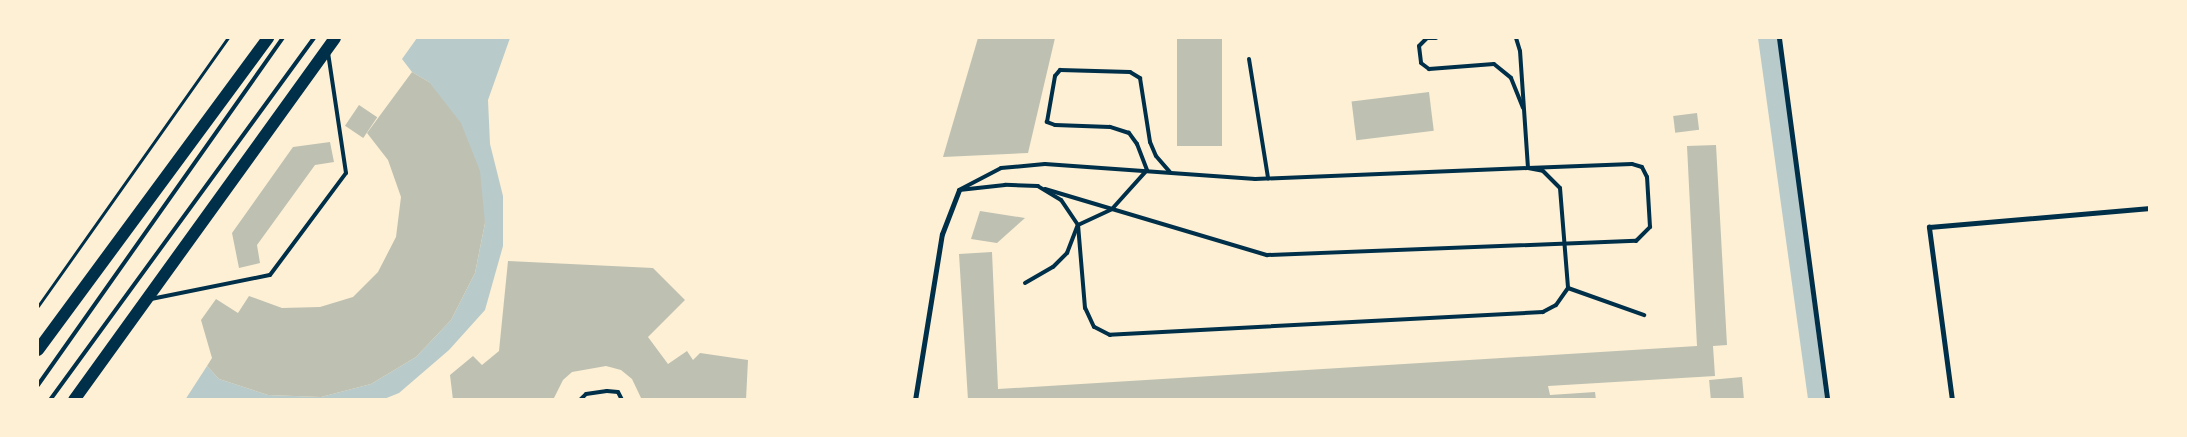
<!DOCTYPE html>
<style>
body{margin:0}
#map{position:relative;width:2187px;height:437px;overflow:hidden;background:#fdf0d5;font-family:Bitter,serif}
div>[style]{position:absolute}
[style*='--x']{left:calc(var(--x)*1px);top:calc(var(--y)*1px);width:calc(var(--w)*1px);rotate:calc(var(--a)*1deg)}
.green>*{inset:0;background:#b9caca}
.building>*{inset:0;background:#bec0b2;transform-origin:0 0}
.path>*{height:3px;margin:-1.5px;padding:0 1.5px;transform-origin:1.5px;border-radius:1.5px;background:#003049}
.service>*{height:4px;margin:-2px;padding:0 2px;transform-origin:2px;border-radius:2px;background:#003049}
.minor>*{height:5px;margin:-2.5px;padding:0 2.5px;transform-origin:2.5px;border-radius:2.5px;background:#003049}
.primary>*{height:12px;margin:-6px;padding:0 6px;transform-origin:6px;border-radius:6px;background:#003049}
span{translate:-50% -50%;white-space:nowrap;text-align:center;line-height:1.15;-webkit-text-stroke:4px #fdf0d5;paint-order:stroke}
.frame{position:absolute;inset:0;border:39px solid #fdf0d5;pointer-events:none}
</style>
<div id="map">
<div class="green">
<div style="clip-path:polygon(417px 38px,510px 38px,488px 100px,490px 144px,503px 196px,503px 246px,485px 310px,449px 350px,399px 393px,384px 399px,185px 400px,207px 366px,219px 379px,268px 395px,321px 397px,371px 384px,416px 357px,451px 320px,475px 273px,485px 223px,429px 82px,412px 72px,402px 59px)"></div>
<div style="clip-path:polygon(1758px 38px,1778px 38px,1825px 399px,1808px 399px)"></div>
</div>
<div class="building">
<div style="clip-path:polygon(978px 38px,1055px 38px,1028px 153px,943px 157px)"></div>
<div style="left:1177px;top:38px;width:45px;height:108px"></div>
<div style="clip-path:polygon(412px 72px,429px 82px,461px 123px,480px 171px,485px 223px,475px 273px,451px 320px,416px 357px,371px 384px,321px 397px,268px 395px,219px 379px,207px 366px,212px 358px,201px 320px,216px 299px,238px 313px,249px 296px,282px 308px,320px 307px,353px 297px,378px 272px,396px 237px,401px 197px,388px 160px,367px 133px)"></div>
<div style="left:1429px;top:92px;width:39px;height:78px;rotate:83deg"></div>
<div style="left:359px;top:105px;width:22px;height:25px;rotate:34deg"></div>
<div style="left:1697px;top:113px;width:17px;height:24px;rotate:83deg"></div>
<div style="clip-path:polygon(330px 142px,334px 162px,315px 165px,257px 245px,260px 263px,239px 268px,232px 233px,293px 147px)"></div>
<div style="clip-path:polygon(1716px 145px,1727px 345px,1713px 346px,1715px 376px,1548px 386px,1550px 395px,1595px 392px,1596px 400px,968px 400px,959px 254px,992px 252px,998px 389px,1697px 346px,1687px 146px)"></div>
<div style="clip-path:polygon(980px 211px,1025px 218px,997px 243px,971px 239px)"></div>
<div style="clip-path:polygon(508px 261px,653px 268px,685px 300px,648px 337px,668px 364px,687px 351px,693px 360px,700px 353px,748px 360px,746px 400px,642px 400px,632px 379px,621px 370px,606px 366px,572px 372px,563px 380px,553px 400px,453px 400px,450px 375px,473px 356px,482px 365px,499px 351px)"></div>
<div style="left:1742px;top:377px;width:23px;height:33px;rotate:85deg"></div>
</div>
<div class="path">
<div style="--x:38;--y:306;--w:329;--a:-54.7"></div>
</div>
<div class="service">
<div style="--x:1436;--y:38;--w:9;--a:180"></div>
<div style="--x:1427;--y:38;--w:11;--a:135"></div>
<div style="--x:1419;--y:46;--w:17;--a:83"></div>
<div style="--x:1421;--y:63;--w:10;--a:37"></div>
<div style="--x:1429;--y:69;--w:65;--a:-4.4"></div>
<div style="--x:1494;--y:64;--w:22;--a:39"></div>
<div style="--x:1511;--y:78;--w:32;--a:68"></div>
<div style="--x:1249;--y:59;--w:121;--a:80.9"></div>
<div style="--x:1045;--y:164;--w:211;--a:4.1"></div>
<div style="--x:1255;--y:179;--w:273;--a:-2.3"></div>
<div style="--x:1528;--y:168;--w:15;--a:11"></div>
<div style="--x:1543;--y:171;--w:24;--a:45"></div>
<div style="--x:1560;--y:188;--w:100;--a:85.4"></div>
<div style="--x:1568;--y:288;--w:21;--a:125"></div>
<div style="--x:1556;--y:305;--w:15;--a:152"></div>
<div style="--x:1543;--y:312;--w:434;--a:177"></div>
<div style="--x:1110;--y:335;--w:18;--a:-153"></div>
<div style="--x:1094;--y:327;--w:21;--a:-115"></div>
<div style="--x:1085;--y:308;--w:83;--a:-94.8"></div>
<div style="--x:1078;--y:225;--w:30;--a:-124"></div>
<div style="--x:1061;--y:200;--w:27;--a:-149"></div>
<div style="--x:1038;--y:186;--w:33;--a:-178"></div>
<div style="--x:1005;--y:185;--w:46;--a:173.8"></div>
<div style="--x:959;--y:190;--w:47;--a:-27.6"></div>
<div style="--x:1001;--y:168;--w:44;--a:-5.2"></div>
<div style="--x:1045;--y:189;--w:232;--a:16.6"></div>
<div style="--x:1267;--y:255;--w:369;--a:-2.2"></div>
<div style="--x:1636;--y:241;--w:20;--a:-45"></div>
<div style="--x:1650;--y:227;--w:50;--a:-93.4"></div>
<div style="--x:1647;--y:177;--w:11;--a:-117"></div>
<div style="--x:1642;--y:167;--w:10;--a:-163"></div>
<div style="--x:1632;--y:164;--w:104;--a:177.8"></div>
<div style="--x:1528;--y:168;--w:117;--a:-93.9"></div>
<div style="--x:1520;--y:51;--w:14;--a:-107"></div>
<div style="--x:1025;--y:283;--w:32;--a:-30"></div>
<div style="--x:1053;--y:267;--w:20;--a:-45"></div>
<div style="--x:1067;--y:253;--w:30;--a:-69"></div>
<div style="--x:1078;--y:225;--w:38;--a:-25"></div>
<div style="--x:1112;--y:209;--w:52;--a:-48.1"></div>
<div style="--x:1147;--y:170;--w:28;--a:-111"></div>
<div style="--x:1137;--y:144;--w:14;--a:-126"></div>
<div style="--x:1129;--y:133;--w:20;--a:-162"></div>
<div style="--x:1110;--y:127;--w:55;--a:-177.9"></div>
<div style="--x:1055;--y:125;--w:9;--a:-159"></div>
<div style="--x:1047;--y:122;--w:47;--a:-80.1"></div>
<div style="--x:1055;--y:76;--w:8;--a:-50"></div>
<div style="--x:1060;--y:70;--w:70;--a:1.6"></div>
<div style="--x:1130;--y:72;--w:12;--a:31"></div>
<div style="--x:1140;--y:78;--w:65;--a:81.1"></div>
<div style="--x:1150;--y:142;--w:15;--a:67"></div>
<div style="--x:1156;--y:156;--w:21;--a:49"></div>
<div style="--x:1568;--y:288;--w:81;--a:19.6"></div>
<div style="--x:151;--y:299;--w:121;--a:-11.4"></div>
<div style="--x:270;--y:275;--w:127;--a:-53.3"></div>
<div style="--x:346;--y:173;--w:122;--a:-98.5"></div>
<div style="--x:38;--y:385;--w:425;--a:-54.8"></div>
<div style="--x:50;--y:400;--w:448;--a:-53.9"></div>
<div style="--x:580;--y:400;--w:8;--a:-45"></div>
<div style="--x:586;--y:394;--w:21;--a:-8"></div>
<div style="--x:607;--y:391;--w:11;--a:5"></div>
<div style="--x:618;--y:392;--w:9;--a:63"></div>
</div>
<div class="minor">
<div style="--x:1779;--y:38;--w:365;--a:82.4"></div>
<div style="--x:915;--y:400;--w:168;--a:-80.8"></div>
<div style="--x:942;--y:234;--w:47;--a:-68.9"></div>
<div style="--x:1952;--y:400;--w:175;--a:-97.6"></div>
<div style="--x:1929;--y:227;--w:222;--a:-4.9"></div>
</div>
<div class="primary">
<div style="--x:38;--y:350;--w:388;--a:-53.6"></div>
<div style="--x:74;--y:400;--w:446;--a:-54.2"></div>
</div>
<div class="frame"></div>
</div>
